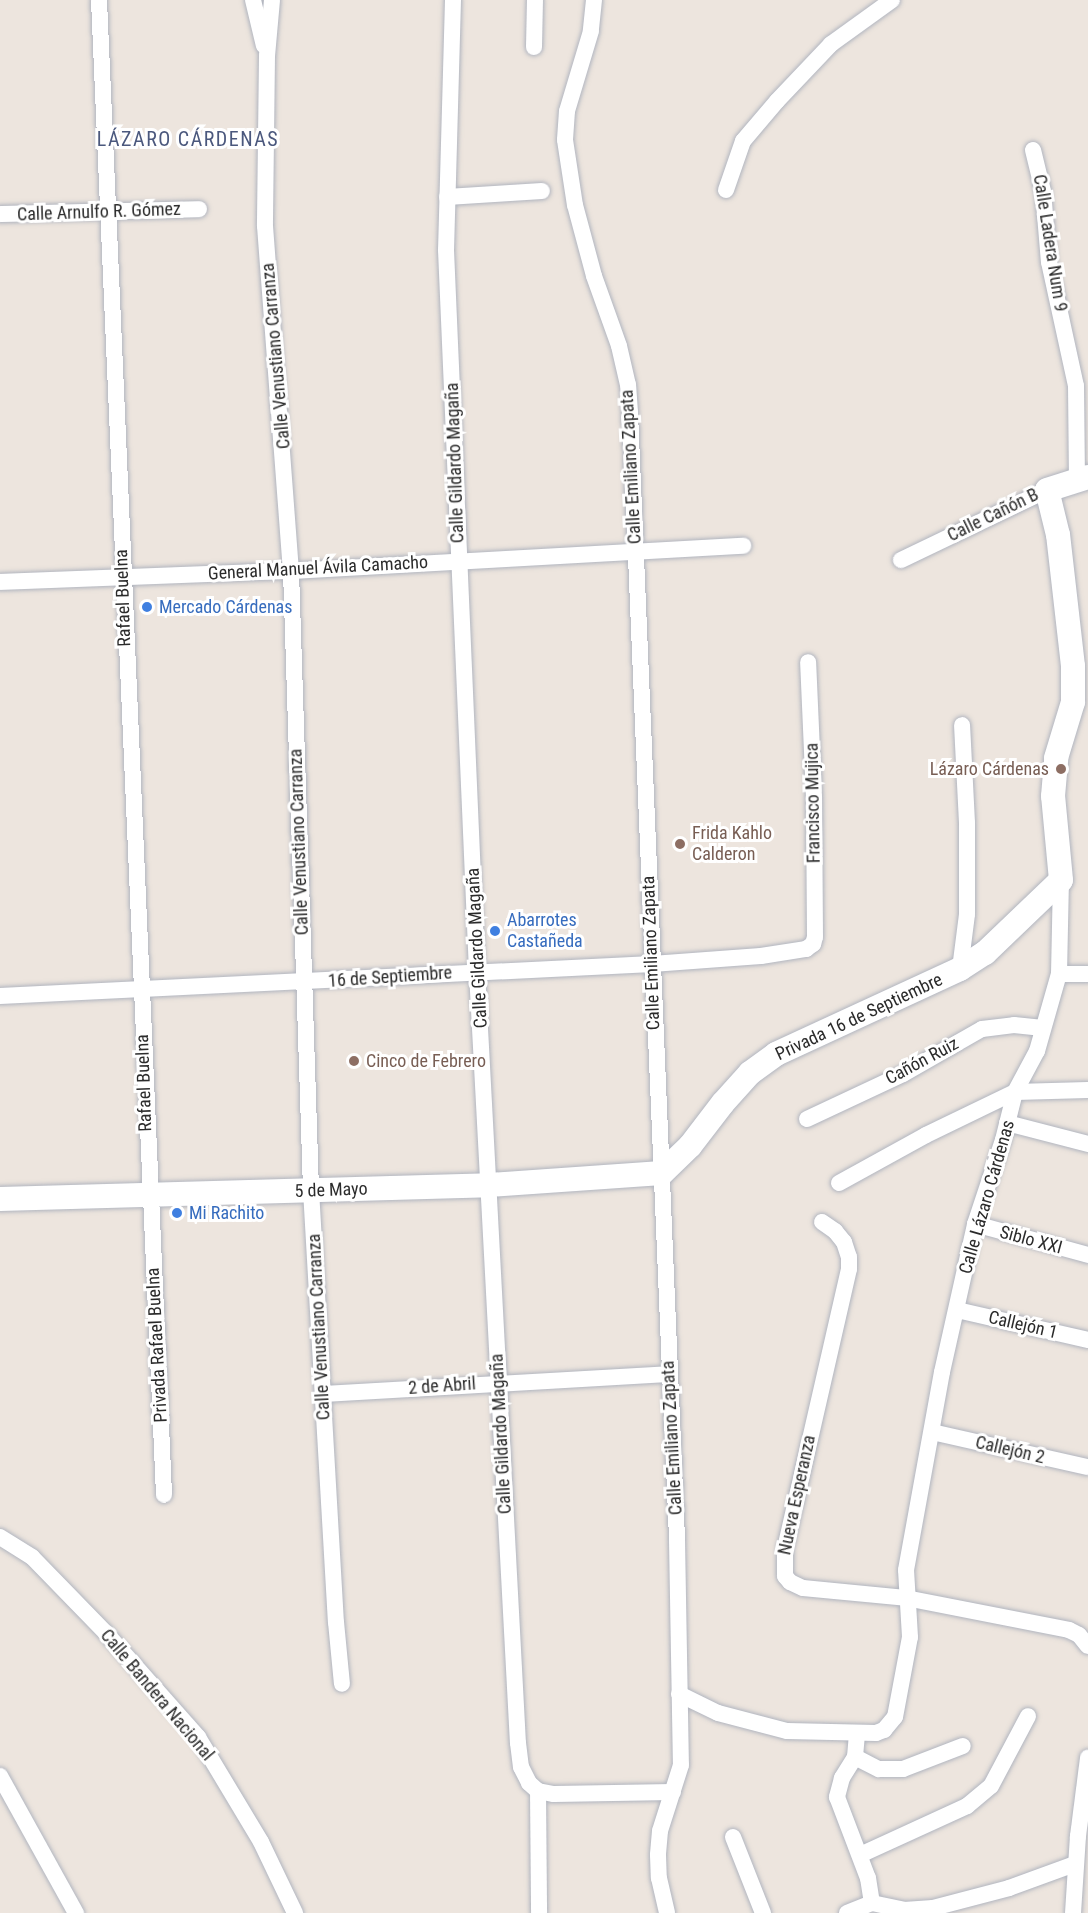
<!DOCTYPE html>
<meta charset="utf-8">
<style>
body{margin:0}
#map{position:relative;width:1088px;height:1913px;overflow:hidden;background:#ede5de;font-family:"Roboto Condensed",sans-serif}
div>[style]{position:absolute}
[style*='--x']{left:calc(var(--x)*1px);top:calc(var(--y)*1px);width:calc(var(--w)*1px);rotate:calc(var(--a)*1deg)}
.roads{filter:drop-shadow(0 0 2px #b1b5bf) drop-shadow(0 0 2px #b1b5bf)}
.street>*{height:16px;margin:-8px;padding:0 8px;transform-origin:8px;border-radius:8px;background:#fff}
.secondary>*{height:24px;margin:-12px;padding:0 12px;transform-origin:12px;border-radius:12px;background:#fff}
.dots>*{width:16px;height:16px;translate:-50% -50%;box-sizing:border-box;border:3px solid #fff;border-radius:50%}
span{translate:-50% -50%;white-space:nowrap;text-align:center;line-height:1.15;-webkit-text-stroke:6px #fff;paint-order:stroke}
.street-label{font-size:18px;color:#2b2b2b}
.shop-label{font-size:18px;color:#366cbe}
.left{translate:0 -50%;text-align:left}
.education-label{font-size:18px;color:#785e54}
.right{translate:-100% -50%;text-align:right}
.neighbourhood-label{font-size:20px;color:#4b587d;letter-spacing:1.5px}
</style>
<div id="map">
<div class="roads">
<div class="street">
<div style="--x:99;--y:0;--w:1496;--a:87.51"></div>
<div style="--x:253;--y:0;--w:47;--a:76.6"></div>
<div style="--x:272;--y:0;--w:56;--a:95.1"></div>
<div style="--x:267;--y:56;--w:170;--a:90.7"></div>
<div style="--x:265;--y:226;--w:346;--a:85.7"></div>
<div style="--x:291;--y:571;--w:619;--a:88.15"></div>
<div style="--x:311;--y:1190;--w:433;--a:86.7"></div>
<div style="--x:336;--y:1622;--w:62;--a:84.5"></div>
<div style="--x:453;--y:0;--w:250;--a:91.6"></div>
<div style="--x:446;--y:250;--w:723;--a:87.54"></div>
<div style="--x:477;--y:972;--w:772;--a:86.96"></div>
<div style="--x:518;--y:1743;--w:24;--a:83"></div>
<div style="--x:521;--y:1767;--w:18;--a:63"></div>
<div style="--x:529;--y:1783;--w:12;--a:42"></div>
<div style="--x:538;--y:1791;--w:16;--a:11"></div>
<div style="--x:554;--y:1794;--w:119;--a:-1"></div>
<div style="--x:594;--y:0;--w:31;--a:96"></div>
<div style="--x:591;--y:31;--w:84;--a:106.7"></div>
<div style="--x:567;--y:111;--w:29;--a:94"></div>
<div style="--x:565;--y:140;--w:66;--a:81.3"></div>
<div style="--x:575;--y:205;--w:73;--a:75"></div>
<div style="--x:594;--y:276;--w:74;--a:70.3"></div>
<div style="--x:619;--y:346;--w:39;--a:77"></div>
<div style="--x:628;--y:384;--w:29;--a:86"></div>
<div style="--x:630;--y:413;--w:1128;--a:87.61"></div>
<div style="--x:677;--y:1540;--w:225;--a:89"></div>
<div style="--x:681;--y:1765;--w:69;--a:107.7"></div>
<div style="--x:660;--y:1831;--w:24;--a:95"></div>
<div style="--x:658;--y:1855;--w:23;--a:88"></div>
<div style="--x:659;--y:1878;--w:36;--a:77"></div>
<div style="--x:534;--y:47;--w:47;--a:-88.8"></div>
<div style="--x:1033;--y:150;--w:42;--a:76.3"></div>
<div style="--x:1043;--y:191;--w:71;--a:85.2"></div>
<div style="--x:1049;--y:262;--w:127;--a:77.7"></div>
<div style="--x:1076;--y:386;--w:93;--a:89.4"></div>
<div style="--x:726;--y:190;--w:52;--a:-70.9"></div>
<div style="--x:743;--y:141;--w:52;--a:-49.6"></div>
<div style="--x:777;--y:101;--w:79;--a:-46.5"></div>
<div style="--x:831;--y:44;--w:75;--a:-35.8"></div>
<div style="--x:447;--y:197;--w:95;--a:-3.6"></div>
<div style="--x:0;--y:214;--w:199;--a:-1.4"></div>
<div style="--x:901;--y:560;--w:162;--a:-25.6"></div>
<div style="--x:0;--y:582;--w:291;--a:-2.2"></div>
<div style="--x:291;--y:571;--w:453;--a:-3.2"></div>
<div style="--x:960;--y:969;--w:55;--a:-82.7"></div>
<div style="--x:967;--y:914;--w:91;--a:-90"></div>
<div style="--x:967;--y:823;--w:98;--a:-92.9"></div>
<div style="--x:1059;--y:974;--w:29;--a:0"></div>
<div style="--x:0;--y:996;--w:653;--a:-2.81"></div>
<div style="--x:652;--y:964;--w:109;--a:-4.2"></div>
<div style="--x:761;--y:956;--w:46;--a:-8.8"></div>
<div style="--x:806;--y:949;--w:9;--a:-36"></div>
<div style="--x:813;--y:944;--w:7;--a:-74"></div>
<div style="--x:815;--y:937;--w:140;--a:-90.4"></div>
<div style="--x:814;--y:797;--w:135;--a:-92.5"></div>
<div style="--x:807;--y:1119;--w:106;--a:-25.1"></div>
<div style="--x:903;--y:1074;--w:91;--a:-29.7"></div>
<div style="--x:982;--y:1029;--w:32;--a:-7"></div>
<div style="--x:1014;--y:1025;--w:29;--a:6"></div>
<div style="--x:1007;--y:1123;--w:84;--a:14.5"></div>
<div style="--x:839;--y:1183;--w:99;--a:-28.9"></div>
<div style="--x:926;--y:1135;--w:99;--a:-25.8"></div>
<div style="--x:1015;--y:1092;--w:73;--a:-1.6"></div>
<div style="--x:822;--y:1222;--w:16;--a:35"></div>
<div style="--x:835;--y:1231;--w:14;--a:51"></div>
<div style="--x:844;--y:1242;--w:16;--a:72"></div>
<div style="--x:849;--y:1257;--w:12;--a:90"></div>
<div style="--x:849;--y:1269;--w:287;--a:102.9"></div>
<div style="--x:785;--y:1549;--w:27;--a:90"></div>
<div style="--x:785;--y:1576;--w:8;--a:50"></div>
<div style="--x:790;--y:1582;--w:14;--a:25"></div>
<div style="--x:803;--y:1588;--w:103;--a:5.5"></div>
<div style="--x:906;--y:1598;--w:166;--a:11.1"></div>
<div style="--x:1069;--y:1630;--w:11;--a:27"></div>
<div style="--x:1079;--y:1635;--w:14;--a:51"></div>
<div style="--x:975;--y:1224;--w:117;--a:15.3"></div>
<div style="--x:957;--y:1310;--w:134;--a:12.9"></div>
<div style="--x:323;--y:1394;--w:346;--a:-3.3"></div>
<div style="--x:932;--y:1432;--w:159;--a:12.7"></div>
<div style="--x:0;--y:1537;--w:38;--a:32"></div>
<div style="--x:32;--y:1557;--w:106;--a:45.8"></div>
<div style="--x:106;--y:1633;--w:139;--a:48.5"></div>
<div style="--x:198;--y:1737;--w:122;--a:59"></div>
<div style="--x:261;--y:1842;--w:79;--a:64.4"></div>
<div style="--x:679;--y:1694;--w:43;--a:26"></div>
<div style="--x:718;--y:1713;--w:71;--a:14.6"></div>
<div style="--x:787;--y:1731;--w:89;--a:1.3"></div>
<div style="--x:876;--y:1733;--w:9;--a:-21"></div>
<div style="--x:884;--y:1730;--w:17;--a:-50"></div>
<div style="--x:895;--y:1717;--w:81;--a:-79.4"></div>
<div style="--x:910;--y:1637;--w:67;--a:-93.4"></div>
<div style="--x:906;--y:1570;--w:201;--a:-79.7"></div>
<div style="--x:942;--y:1372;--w:152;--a:-77.4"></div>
<div style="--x:975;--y:1224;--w:89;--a:-71.6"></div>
<div style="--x:1003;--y:1140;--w:49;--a:-76"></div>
<div style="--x:1015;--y:1092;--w:47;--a:-61.8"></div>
<div style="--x:1037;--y:1051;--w:80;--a:-74.1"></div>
<div style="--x:1059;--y:974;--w:94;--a:-88.8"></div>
<div style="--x:857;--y:1734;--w:23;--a:95"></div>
<div style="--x:855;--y:1757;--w:25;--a:122"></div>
<div style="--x:842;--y:1778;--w:20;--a:105"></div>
<div style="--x:837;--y:1797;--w:87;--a:69.1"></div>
<div style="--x:868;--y:1878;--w:25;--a:81"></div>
<div style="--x:855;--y:1757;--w:27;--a:27"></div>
<div style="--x:879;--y:1769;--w:24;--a:0"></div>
<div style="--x:903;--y:1769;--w:64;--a:-21"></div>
<div style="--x:0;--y:1776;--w:157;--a:61"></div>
<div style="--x:538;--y:1791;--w:122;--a:89.5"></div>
<div style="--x:733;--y:1837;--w:82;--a:68.5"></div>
<div style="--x:860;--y:1855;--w:118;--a:-24.6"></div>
<div style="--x:967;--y:1806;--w:31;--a:-40"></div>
<div style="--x:991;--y:1786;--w:79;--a:-62.1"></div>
<div style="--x:847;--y:1913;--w:27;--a:-22"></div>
<div style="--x:872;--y:1903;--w:33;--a:12"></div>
<div style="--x:904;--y:1910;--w:29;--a:-4"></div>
<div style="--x:933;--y:1908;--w:79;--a:-14.7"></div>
<div style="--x:1009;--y:1888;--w:70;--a:-20"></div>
<div style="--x:1073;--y:1913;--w:77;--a:-86.3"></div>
<div style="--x:1078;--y:1836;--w:79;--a:-82.7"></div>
</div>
<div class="secondary">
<div style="--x:0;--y:1199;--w:489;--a:-1.6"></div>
<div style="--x:489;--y:1185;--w:173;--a:-4"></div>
<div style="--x:662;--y:1173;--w:39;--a:-44"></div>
<div style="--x:690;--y:1146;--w:54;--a:-52.5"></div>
<div style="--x:723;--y:1103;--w:40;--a:-48"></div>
<div style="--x:750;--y:1073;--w:32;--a:-36"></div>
<div style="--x:776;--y:1054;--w:203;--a:-24.8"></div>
<div style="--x:960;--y:969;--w:30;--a:-33"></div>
<div style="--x:985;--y:953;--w:105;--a:-43.8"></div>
<div style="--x:1061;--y:880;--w:84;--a:-95.4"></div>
<div style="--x:1053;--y:796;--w:38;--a:-85"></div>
<div style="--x:1056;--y:758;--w:59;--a:-73.1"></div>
<div style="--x:1073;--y:702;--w:36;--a:-90"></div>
<div style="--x:1073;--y:666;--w:132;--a:-96.5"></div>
<div style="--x:1058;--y:535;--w:46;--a:-103.7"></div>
<div style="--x:1047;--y:490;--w:43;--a:-17.6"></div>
</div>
</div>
<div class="dots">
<div style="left:147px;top:607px;background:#3f7fe0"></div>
<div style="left:1061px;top:769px;background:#8d6e63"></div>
<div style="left:680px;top:844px;background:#8d6e63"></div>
<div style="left:495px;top:931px;background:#3f7fe0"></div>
<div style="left:354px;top:1061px;background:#8d6e63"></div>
<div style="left:177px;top:1213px;background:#3f7fe0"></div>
</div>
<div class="street-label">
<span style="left:99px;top:212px;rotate:-2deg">Calle Arnulfo R. Gómez</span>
<span style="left:1050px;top:243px;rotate:81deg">Calle Ladera Num 9</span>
<span style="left:276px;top:356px;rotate:-95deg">Calle Venustiano Carranza</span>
<span style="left:455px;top:463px;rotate:-92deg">Calle Gildardo Magaña</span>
<span style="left:631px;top:467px;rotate:-93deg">Calle Emiliano Zapata</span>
<span style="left:993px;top:515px;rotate:-26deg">Calle Cañón B</span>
<span style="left:318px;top:568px;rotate:-3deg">General Manuel Ávila Camacho</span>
<span style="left:123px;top:598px;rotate:-92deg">Rafael Buelna</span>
<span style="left:813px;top:803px;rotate:-91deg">Francisco Mujica</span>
<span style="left:299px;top:842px;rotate:-92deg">Calle Venustiano Carranza</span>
<span style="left:477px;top:948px;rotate:-93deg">Calle Gildardo Magaña</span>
<span style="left:651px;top:953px;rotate:-92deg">Calle Emiliano Zapata</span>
<span style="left:390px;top:977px;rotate:-4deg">16 de Septiembre</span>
<span style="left:859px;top:1017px;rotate:-25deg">Privada 16 de Septiembre</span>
<span style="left:922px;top:1061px;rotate:-28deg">Cañón Ruiz</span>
<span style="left:144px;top:1083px;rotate:-92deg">Rafael Buelna</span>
<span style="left:331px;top:1190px;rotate:-2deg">5 de Mayo</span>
<span style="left:987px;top:1197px;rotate:-74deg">Calle Lázaro Cárdenas</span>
<span style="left:1031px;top:1240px;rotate:15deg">Siblo XXI</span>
<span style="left:1023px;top:1325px;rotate:13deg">Callejón 1</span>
<span style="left:319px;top:1327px;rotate:-93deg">Calle Venustiano Carranza</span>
<span style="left:157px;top:1345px;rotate:-93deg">Privada Rafael Buelna</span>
<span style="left:442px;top:1386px;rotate:-4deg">2 de Abril</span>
<span style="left:501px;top:1434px;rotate:-93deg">Calle Gildardo Magaña</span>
<span style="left:672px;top:1438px;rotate:-93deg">Calle Emiliano Zapata</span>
<span style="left:1010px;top:1450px;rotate:13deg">Callejón 2</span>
<span style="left:797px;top:1495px;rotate:-78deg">Nueva Esperanza</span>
<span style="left:157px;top:1695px;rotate:50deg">Calle Bandera Nacional</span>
</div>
<div class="shop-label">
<span class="left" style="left:159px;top:607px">Mercado Cárdenas</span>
<span class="left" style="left:507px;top:931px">Abarrotes<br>Castañeda</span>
<span class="left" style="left:189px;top:1213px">Mi Rachito</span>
</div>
<div class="education-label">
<span class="right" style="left:1049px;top:769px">Lázaro Cárdenas</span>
<span class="left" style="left:692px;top:844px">Frida Kahlo<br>Calderon</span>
<span class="left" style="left:366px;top:1061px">Cinco de Febrero</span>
</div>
<div class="neighbourhood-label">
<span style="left:188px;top:139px">LÁZARO CÁRDENAS</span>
</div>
</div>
